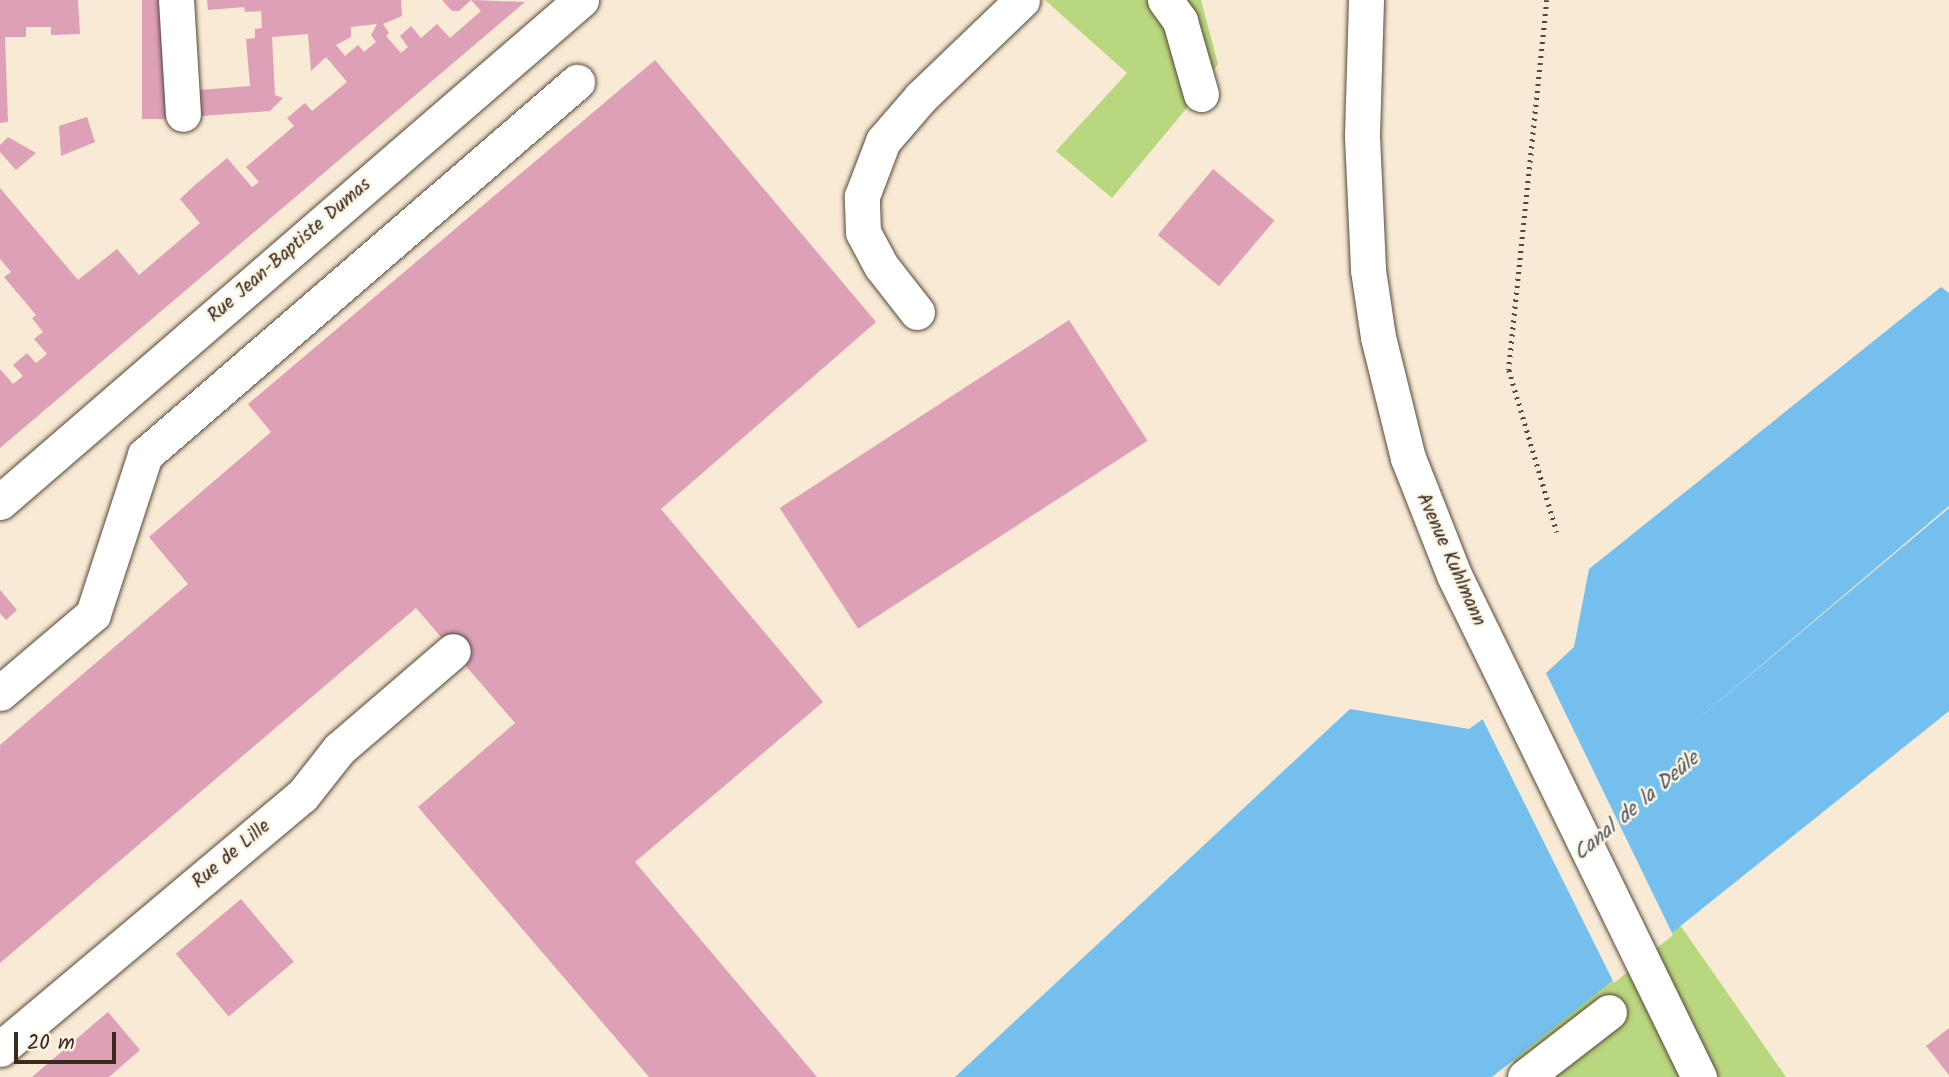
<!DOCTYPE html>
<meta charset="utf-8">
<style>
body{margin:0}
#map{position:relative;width:1949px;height:1077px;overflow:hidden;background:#f8ead4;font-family:Kalam,sans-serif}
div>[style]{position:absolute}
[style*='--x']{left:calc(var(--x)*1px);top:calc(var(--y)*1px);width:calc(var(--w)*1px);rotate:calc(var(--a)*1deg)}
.green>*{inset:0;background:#b9d77e}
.water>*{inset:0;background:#74bfed}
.pier>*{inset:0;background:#f8ead4}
.building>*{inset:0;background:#dda0b7;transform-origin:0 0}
.path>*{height:4.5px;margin-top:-2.25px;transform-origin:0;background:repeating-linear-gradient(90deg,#574739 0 2px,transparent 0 7px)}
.roads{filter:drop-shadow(0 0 2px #574739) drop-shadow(0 0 2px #574739)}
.minor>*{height:35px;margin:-17.5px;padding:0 17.5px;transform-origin:17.5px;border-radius:17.5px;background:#fff}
span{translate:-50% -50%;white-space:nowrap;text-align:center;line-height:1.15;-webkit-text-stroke:5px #fcf5e5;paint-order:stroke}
.street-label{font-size:19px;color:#3b2a1e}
.water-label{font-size:21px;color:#4c575c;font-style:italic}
.scale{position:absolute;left:14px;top:1032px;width:102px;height:32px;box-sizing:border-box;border:4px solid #3b2a1e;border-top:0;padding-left:9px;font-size:21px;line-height:24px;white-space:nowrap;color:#3b2a1e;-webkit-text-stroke:5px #fcf5e5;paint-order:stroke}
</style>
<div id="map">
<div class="green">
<div style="clip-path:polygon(1045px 0,1201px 0,1218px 64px,1186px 109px,1112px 198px,1056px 151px,1127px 73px)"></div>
<div style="clip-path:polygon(1680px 925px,1786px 1077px,1527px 1077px,1512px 1061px)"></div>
</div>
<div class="water">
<div style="clip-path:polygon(1941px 287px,1949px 293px,1949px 506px,1680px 734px,1949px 508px,1949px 711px,1492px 1077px,955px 1077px,1350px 709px,1469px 729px,1544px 675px,1574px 647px,1589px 569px)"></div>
</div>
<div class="pier">
<div style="clip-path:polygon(1544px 669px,1673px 935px,1614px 983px,1482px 718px)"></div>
</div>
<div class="building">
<div style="clip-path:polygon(0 0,78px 0,80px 34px,51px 35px,51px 27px,26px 27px,26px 37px,5px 37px,8px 122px,0 123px)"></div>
<div style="left:142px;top:0;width:29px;height:119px"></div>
<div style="clip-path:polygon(evenodd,207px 0,401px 0,402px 16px,383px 24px,389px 33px,386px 36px,401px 53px,408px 47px,400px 36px,411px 26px,421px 38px,437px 24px,450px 38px,481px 11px,471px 0,525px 2px,0 448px,0 369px,13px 384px,23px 376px,13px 365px,27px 353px,36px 363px,47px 354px,34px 339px,43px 332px,32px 318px,36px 315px,4px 277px,11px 272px,0 259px,0 188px,78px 280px,117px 249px,139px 275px,200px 223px,180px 199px,195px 185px,227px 158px,252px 187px,259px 182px,246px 167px,294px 126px,287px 118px,305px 103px,312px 111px,347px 82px,326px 57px,311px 71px,308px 34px,272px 37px,275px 95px,283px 98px,270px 111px,201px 116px,200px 90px,250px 86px,246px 39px,255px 38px,255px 29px,262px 28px,261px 11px,245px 12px,244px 7px,208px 10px,207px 0,377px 24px,371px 35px,376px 42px,364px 52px,358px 45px,345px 56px,336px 45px,351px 37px,351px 27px,377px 24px)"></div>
<div style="clip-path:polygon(442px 0,471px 0,459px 11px,452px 11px)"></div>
<div style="clip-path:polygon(655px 60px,876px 322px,661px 509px,823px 702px,635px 862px,817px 1077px,649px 1077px,418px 807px,515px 723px,416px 608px,0 963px,0 745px,188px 584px,149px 537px,271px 432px,248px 404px)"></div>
<div style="clip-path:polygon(87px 117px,95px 142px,61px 156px,59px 126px)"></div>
<div style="clip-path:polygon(8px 137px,36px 153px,16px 170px,0 152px,0 145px)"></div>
<div style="left:1213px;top:169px;width:80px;height:86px;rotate:40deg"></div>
<div style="left:1069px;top:320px;width:144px;height:345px;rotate:57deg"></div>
<div style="clip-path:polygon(0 590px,17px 610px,6px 620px,0 613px)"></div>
<div style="left:241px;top:899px;width:82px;height:85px;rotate:50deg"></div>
<div style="clip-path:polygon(108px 1012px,140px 1050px,109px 1077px,32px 1077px)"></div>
<div style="clip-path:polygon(1949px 1028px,1949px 1075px,1926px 1046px)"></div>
</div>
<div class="path">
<div style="--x:1547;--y:0;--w:372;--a:95.9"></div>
<div style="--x:1509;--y:370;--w:169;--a:73.5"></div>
</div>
<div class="roads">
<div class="minor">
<div style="--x:176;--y:0;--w:114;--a:86.5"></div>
<div style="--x:1165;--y:0;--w:26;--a:54"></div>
<div style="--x:1180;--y:21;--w:76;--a:74"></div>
<div style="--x:1366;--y:0;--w:136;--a:91.7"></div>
<div style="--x:1362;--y:136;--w:134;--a:87.4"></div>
<div style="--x:1368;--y:270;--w:68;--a:81.5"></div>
<div style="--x:1378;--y:337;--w:125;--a:76.1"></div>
<div style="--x:1408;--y:458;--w:126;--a:68.5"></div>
<div style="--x:1454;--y:575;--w:559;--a:63.99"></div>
<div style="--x:917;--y:312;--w:58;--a:-128"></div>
<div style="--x:881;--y:266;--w:38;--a:-118"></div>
<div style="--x:863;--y:232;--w:36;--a:-92"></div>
<div style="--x:862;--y:196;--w:59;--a:-69.1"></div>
<div style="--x:883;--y:141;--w:58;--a:-49.2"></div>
<div style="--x:921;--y:97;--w:140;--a:-43.8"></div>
<div style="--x:0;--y:502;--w:768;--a:-40.83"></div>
<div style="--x:0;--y:693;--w:122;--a:-40.3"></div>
<div style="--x:93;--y:614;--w:167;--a:-71.9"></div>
<div style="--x:145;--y:455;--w:571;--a:-40.81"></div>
<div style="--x:0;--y:1049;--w:394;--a:-40"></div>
<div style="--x:302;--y:796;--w:60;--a:-51.8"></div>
<div style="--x:339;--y:749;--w:150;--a:-40.7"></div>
<div style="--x:1525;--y:1077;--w:106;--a:-37.7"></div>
</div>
</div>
<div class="street-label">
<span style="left:290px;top:251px;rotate:-41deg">Rue Jean-Baptiste Dumas</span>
<span style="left:1450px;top:560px;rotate:66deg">Avenue Kuhlmann</span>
<span style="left:232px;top:855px;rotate:-40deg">Rue de Lille</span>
</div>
<div class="water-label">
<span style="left:1637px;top:807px;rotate:-40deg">Canal de la Deûle</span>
</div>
<div class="scale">20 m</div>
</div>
